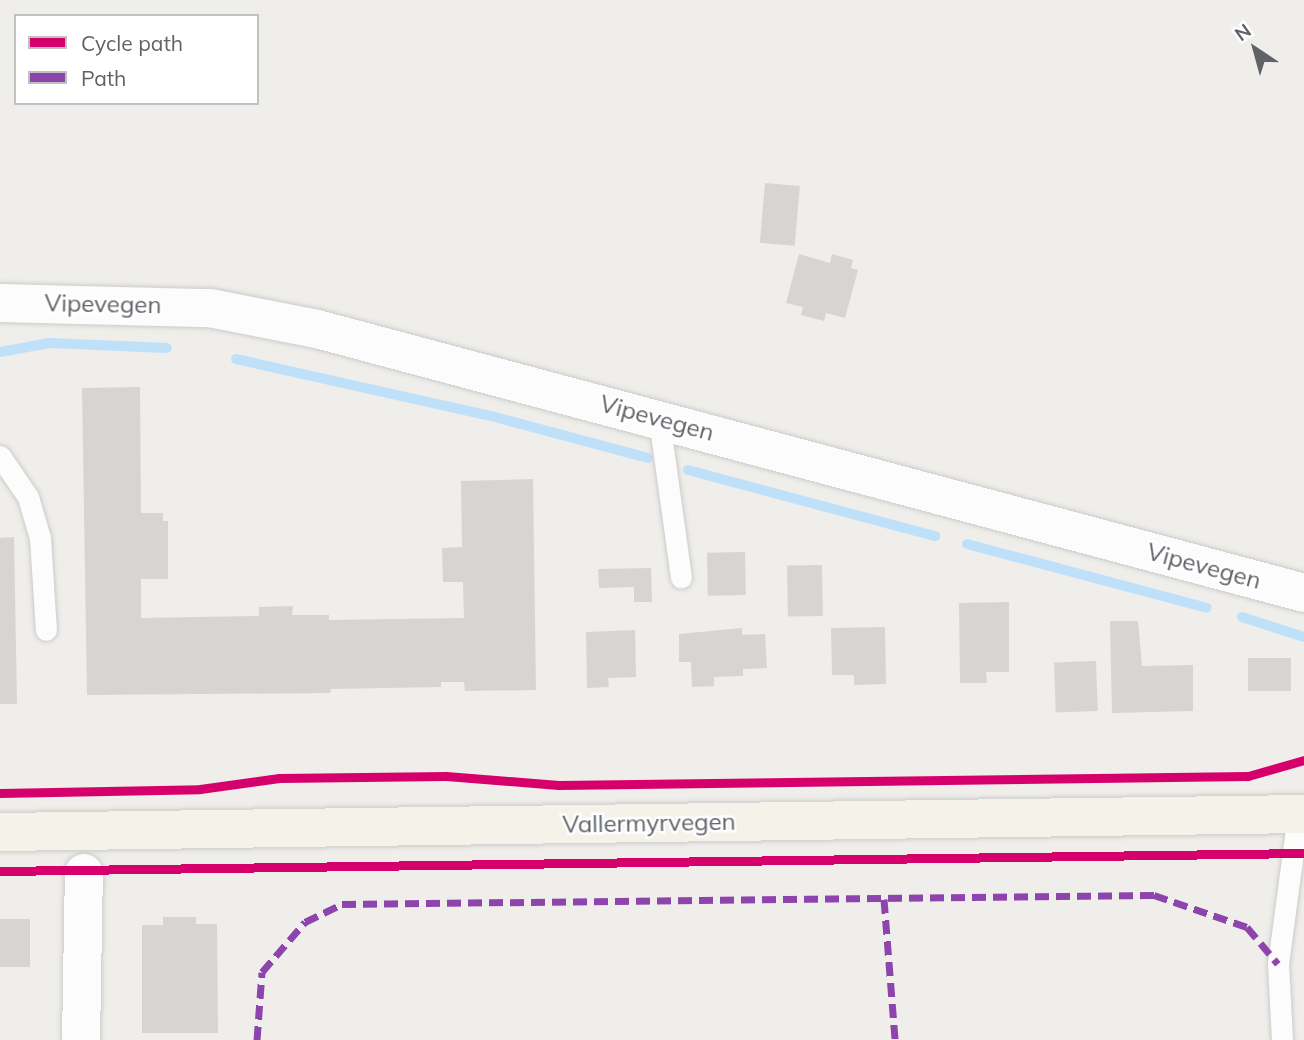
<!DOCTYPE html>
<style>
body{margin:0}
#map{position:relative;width:1304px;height:1040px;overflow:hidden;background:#efeeea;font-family:Mulish,sans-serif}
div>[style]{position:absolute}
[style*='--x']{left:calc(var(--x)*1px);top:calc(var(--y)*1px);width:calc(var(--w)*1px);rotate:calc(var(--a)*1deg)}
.stream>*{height:10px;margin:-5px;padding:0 5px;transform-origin:5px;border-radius:5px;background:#bfe0f9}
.building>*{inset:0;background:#d6d5d3;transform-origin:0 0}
.roads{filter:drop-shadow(0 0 2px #cbcccc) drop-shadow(0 0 2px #cbcccc)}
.service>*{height:21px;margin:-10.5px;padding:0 10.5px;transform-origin:10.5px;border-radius:10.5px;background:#fdfcfc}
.minor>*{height:38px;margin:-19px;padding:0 19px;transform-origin:19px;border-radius:19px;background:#fdfcfc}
.primary>*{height:38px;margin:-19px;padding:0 19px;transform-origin:19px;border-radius:19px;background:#f4f2e9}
.quiet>*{height:7px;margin-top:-3.5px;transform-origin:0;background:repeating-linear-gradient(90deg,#8e44ad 0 14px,transparent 0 21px)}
.cycleway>*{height:9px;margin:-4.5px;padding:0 4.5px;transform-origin:4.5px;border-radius:4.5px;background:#d6006c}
span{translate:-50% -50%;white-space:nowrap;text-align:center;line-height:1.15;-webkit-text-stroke:5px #fff;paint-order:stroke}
.street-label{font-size:24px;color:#5f6368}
.legend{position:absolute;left:14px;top:14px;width:245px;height:91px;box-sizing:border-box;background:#fff;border:2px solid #bfc1c3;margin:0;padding:9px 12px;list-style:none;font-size:21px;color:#5f6368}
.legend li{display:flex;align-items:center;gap:14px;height:35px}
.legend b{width:35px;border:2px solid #bfc1c3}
.north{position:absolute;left:1220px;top:14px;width:70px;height:70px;-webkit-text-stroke:5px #fff;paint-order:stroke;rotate:324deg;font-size:19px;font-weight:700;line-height:28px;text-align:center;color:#5f6368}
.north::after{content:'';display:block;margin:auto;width:24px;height:32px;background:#5f6368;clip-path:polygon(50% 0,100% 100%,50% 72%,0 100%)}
</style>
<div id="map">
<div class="stream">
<div style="--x:0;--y:352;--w:50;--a:-10.4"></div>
<div style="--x:49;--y:343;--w:118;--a:2.4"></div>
<div style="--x:236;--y:359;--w:265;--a:12.6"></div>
<div style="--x:495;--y:417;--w:158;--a:15"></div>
<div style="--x:688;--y:470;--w:256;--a:15"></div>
<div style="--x:967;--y:544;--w:248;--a:14.9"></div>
<div style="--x:1242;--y:617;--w:65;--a:17.9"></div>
</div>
<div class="building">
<div style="left:765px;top:183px;width:35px;height:60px;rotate:5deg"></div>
<div style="clip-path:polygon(799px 254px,830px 263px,832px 254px,853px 260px,851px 268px,858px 270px,845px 318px,826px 313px,824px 321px,801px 315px,803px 307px,786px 303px)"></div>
<div style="clip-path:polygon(140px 387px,141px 513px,163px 513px,163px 521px,168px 521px,168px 579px,141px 579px,141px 618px,259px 616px,259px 607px,293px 606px,292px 615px,329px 615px,329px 620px,464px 618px,463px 582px,443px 582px,442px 548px,462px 547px,461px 481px,533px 479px,536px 690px,465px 691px,464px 682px,441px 682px,441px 687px,331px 689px,330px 693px,87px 695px,82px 388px)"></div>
<div style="clip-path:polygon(14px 537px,17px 704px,0 704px,0 538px)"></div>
<div style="left:745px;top:552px;width:43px;height:38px;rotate:89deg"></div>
<div style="left:822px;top:565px;width:51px;height:35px;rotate:89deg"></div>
<div style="clip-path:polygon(651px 568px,652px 602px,634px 602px,634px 587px,599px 588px,598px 569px)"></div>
<div style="clip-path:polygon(1009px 602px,1009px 672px,986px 672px,987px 683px,960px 683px,959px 603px)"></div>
<div style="clip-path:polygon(1110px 621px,1138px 621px,1142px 666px,1193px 665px,1193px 711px,1112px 713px)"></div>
<div style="clip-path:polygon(885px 627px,886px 684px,854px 685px,854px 675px,832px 675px,831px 628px)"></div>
<div style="clip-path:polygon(742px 628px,742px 635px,765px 634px,767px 668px,743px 669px,743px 676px,714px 677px,714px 686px,692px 687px,691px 662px,679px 662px,679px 634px)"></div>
<div style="clip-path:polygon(635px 630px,636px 677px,608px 678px,609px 687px,587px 688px,586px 632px)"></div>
<div style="left:1248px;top:658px;width:43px;height:33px"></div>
<div style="left:1096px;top:661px;width:50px;height:42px;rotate:88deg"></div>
<div style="clip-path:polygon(163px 917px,196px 917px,196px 924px,217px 924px,218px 1033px,142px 1033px,142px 925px,163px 925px)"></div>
<div style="left:0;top:919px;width:30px;height:48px"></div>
</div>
<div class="roads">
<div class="service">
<div style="--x:659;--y:419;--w:160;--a:82.1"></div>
<div style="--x:0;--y:456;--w:50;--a:55.7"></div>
<div style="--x:28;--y:497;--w:43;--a:73.7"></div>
<div style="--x:40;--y:538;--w:92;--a:86.3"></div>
<div style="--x:1282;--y:1040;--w:76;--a:-93"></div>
<div style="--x:1278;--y:964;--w:151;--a:-82.4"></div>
</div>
<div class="minor">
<div style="--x:0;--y:303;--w:210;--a:1.4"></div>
<div style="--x:210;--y:308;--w:109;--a:11.1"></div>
<div style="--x:317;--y:329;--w:1022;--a:14.97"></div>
<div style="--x:81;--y:1040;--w:167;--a:-89"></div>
</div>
<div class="primary">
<div style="--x:0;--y:832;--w:1304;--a:-0.79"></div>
</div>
</div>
<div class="quiet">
<div style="--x:884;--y:899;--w:141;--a:85.5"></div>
<div style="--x:257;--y:1040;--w:68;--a:-85.8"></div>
<div style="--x:262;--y:972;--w:66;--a:-49.3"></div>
<div style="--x:305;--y:922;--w:41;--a:-25.9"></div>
<div style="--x:342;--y:904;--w:812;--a:-0.64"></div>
<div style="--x:1154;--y:895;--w:98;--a:19"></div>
<div style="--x:1247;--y:927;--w:48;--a:50"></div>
</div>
<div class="cycleway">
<div style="--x:0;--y:793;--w:200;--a:-1.1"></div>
<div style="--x:200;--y:789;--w:80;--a:-7.9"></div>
<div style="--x:279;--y:778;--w:167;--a:-0.7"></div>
<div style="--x:446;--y:776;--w:113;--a:4.6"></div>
<div style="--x:559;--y:785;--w:689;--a:-0.75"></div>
<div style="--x:1248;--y:776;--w:58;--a:-15.9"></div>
<div style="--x:0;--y:871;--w:1304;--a:-0.79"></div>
</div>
<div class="street-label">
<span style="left:103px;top:304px;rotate:1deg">Vipevegen</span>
<span style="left:657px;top:418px;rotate:15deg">Vipevegen</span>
<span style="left:1204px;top:566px;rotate:15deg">Vipevegen</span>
<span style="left:649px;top:823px;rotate:-1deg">Vallermyrvegen</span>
</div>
<ul class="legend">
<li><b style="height:9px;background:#d6006c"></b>Cycle path</li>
<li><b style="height:9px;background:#8e44ad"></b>Path</li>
</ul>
<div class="north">N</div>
</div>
